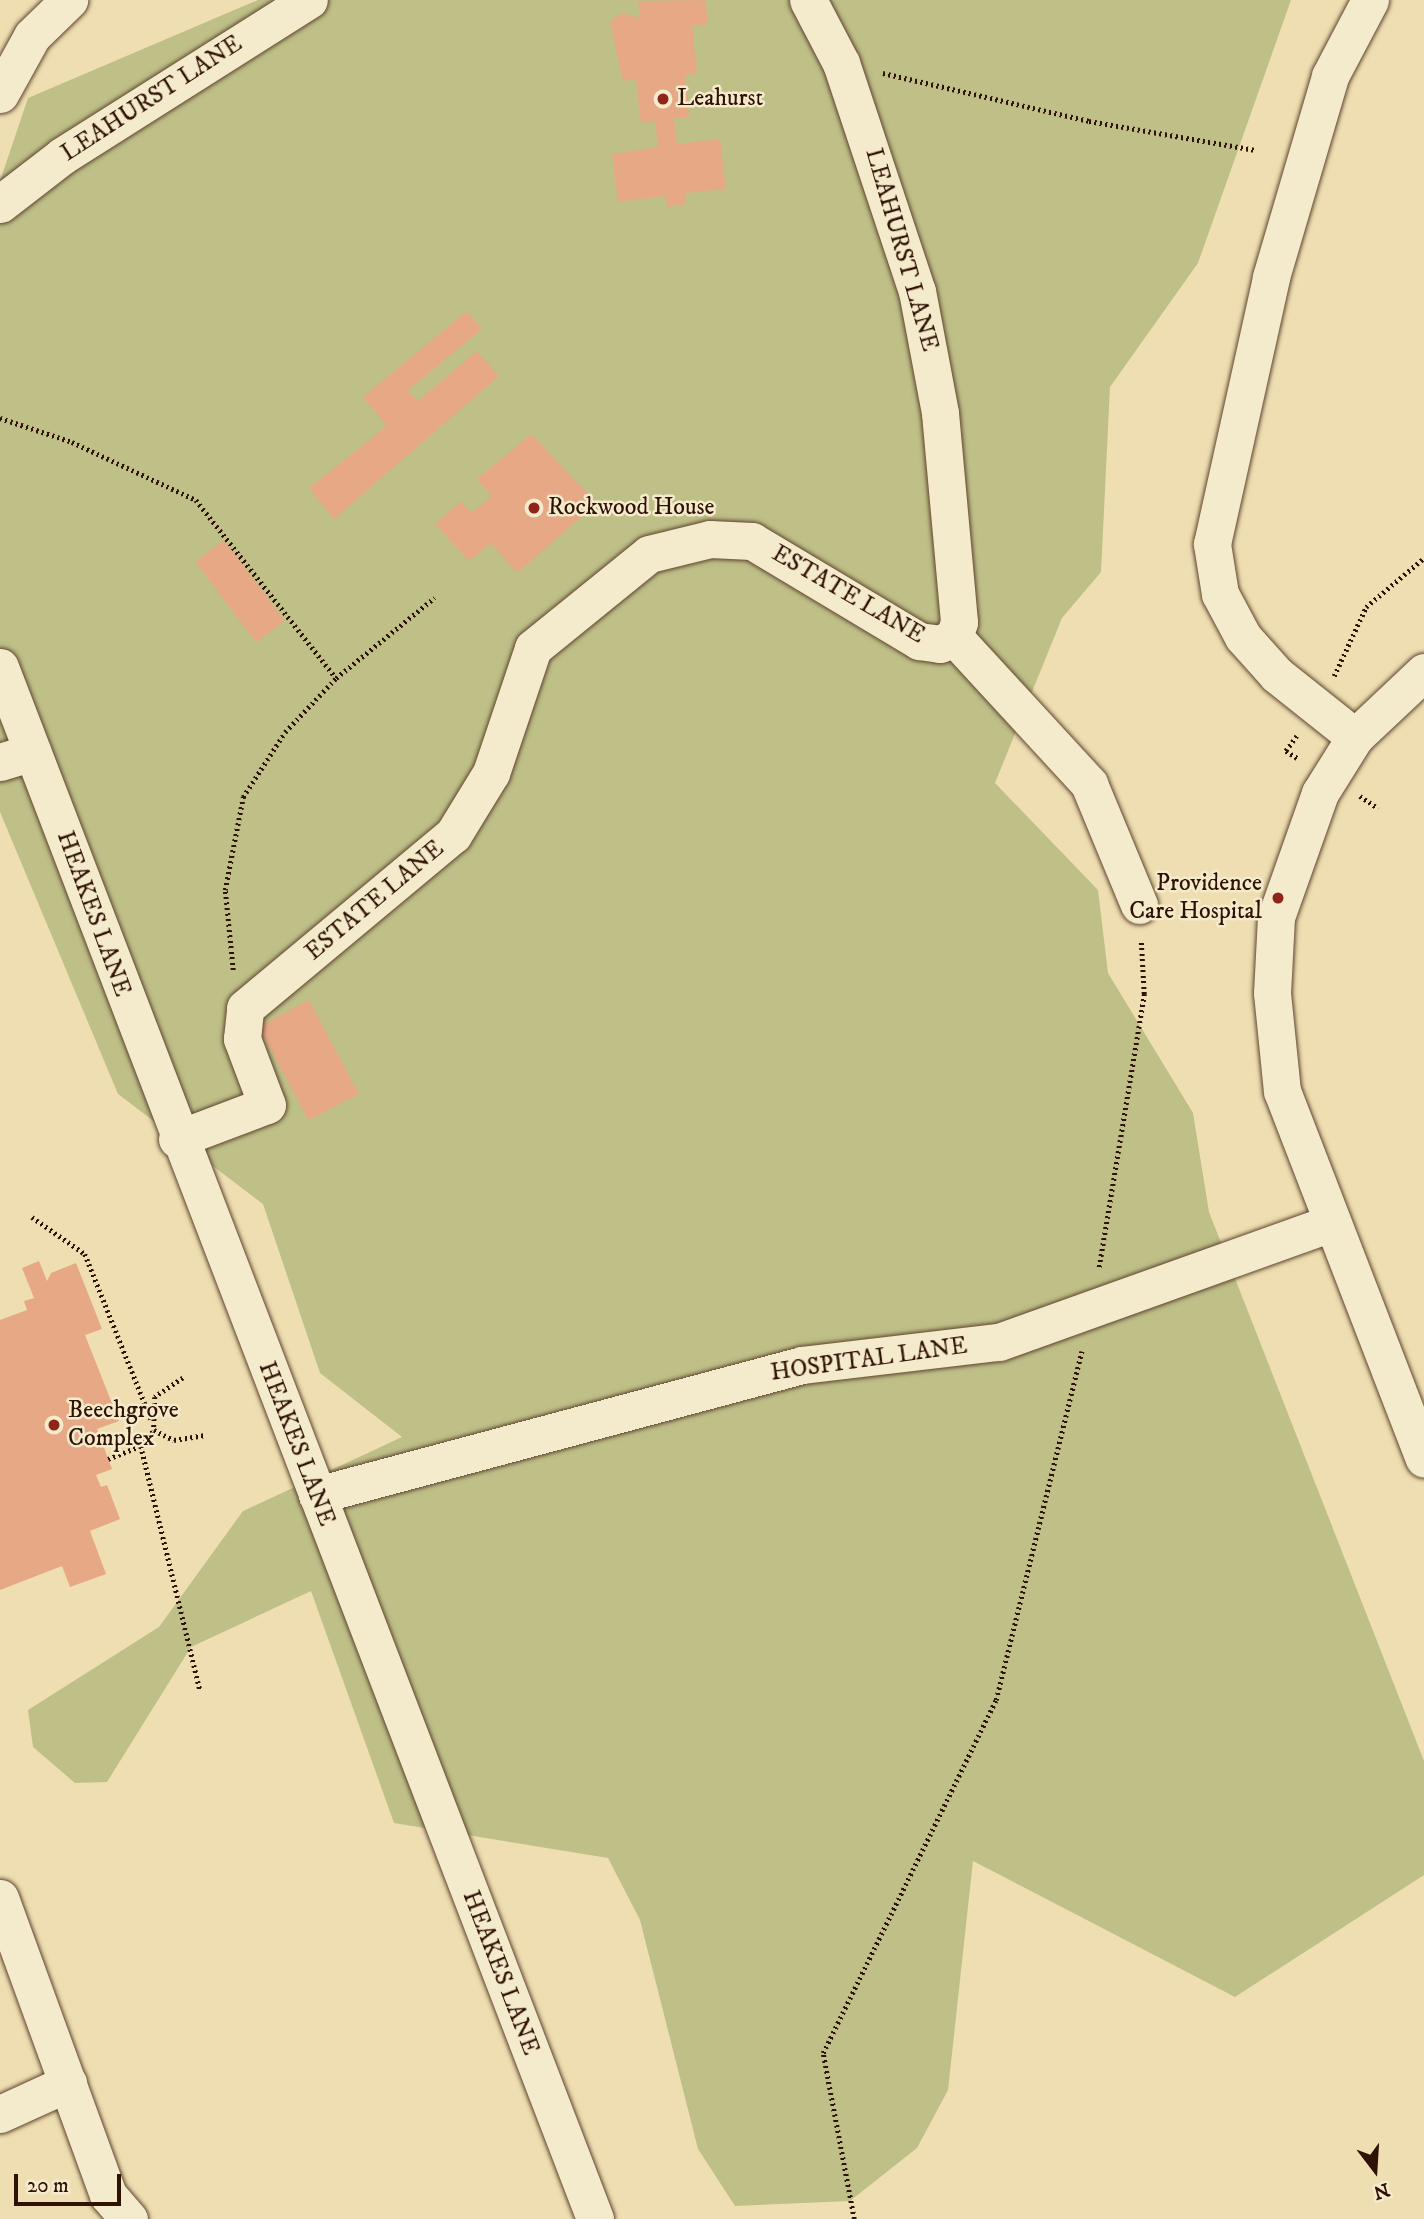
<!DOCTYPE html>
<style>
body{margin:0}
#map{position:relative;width:1424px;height:2219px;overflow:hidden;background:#eedeb1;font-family:"IM FELL DW Pica",serif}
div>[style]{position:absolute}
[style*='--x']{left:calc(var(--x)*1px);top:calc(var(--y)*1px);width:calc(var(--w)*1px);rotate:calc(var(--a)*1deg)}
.green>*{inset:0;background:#bec088}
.building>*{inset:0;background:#e7a886;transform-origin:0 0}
.path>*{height:4.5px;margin-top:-2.25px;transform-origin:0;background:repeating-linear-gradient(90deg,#301204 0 2px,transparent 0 5.5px)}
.roads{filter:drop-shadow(0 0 2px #60452f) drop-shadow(0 0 2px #60452f)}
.minor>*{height:37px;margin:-18.5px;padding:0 18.5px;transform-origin:18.5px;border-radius:18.5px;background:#f4eacc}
.dots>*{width:19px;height:19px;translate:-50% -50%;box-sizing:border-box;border:4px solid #f4eacc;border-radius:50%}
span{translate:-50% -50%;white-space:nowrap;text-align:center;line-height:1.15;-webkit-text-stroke:5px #f4eacc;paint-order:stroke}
.street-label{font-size:24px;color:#301204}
.poi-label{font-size:24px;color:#301204}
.left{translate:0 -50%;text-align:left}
.right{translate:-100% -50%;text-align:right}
.north{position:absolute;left:1340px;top:2135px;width:70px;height:70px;-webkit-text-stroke:5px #f4eacc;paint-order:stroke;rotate:163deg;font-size:19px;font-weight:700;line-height:28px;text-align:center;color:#301204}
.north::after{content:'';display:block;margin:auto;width:24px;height:32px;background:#301204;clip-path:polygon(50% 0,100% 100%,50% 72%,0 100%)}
.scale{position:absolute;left:14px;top:2174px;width:107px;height:32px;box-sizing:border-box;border:4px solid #301204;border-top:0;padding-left:9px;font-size:21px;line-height:24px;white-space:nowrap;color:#301204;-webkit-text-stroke:5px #f4eacc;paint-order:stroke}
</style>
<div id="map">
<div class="green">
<div style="clip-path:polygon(258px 0,1291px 0,1198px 263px,1110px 387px,1101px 572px,1062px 618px,995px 783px,1098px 890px,1108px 973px,1193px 1113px,1209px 1212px,1424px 1761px,1424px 1875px,1235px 1997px,973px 1861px,948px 2090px,917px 2148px,850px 2201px,735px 2206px,698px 2149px,640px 1920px,608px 1858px,394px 1823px,311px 1591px,191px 1647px,107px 1782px,75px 1783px,33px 1747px,28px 1710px,159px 1627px,243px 1511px,402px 1437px,320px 1373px,263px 1204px,118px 1094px,0 812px,0 181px,28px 98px)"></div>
</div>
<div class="building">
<div style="clip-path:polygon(705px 0,708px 24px,692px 26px,697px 73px,685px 75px,689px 117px,674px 118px,677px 144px,720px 139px,726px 189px,685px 193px,686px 204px,667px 207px,666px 196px,618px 202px,612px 154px,658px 147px,655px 121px,641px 123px,636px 79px,623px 81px,610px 22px,621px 13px,640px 18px,638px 1px)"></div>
<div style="clip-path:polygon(467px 311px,482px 329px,408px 390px,418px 401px,477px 351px,499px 376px,334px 519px,309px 488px,387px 426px,363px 397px)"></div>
<div style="clip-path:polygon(531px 434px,597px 503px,517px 573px,491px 543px,469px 561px,435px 524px,461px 501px,471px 513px,492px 496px,477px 479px)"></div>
<div style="left:224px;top:540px;width:101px;height:36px;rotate:53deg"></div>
<div style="left:309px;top:1000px;width:106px;height:57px;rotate:62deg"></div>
<div style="clip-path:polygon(39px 1261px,47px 1281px,51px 1273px,76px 1263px,102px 1329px,85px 1335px,119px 1421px,97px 1429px,112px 1469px,96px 1475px,101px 1487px,107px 1485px,120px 1519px,90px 1531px,106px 1574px,70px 1587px,62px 1566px,0 1590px,0 1320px,27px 1310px,24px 1301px,34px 1298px,22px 1268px)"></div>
</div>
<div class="path">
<div style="--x:883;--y:73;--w:212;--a:13.1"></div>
<div style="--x:1089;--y:121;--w:169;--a:9.9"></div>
<div style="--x:0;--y:418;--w:76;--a:18.4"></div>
<div style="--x:72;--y:442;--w:137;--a:25.1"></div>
<div style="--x:196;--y:500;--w:226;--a:51.8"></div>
<div style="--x:1334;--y:676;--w:76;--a:-65.1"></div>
<div style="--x:1366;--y:607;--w:76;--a:-40.2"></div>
<div style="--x:1297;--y:736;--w:19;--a:126"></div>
<div style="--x:1286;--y:751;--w:15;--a:32"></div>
<div style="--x:1360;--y:796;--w:22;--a:34"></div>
<div style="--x:233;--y:970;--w:80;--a:-95.7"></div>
<div style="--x:225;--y:890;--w:95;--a:-79"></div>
<div style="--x:243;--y:797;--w:77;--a:-57.1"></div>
<div style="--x:285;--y:732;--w:74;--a:-46.6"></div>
<div style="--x:336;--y:678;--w:127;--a:-39.2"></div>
<div style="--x:32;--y:1217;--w:65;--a:34.9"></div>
<div style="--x:85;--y:1254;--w:178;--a:68.2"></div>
<div style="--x:1099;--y:1267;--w:277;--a:-80.6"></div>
<div style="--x:1144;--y:994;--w:54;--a:-93.2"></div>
<div style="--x:183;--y:1378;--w:34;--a:146"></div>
<div style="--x:155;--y:1397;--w:33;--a:92"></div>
<div style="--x:154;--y:1430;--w:22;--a:27"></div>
<div style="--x:174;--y:1440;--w:30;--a:-9"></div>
<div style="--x:141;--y:1446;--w:251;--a:76.4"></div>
<div style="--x:108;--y:1459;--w:35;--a:-22"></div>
<div style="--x:141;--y:1446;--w:21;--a:-51"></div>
<div style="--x:854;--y:2219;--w:169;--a:-100.6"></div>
<div style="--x:823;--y:2053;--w:393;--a:-63.9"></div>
<div style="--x:996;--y:1700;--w:359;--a:-76.2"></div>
</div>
<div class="roads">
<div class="minor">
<div style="--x:808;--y:0;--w:71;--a:62.4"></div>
<div style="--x:841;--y:63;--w:240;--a:71.6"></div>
<div style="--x:917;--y:291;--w:124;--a:79.3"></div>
<div style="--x:940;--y:413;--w:210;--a:84.8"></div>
<div style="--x:959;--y:622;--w:16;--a:108"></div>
<div style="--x:0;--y:94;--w:66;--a:-61.1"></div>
<div style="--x:32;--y:36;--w:52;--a:-44.2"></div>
<div style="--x:0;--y:204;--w:78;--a:-37.7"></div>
<div style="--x:62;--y:156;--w:292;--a:-32.3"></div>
<div style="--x:954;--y:637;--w:200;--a:47.4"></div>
<div style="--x:1089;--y:784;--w:131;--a:67.5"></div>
<div style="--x:0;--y:667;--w:1662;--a:69.02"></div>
<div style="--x:1424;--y:672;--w:95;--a:136.7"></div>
<div style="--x:1355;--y:737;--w:66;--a:122"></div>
<div style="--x:1320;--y:793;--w:132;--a:109.5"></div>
<div style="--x:1276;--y:917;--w:76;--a:93"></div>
<div style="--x:1272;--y:993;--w:99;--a:84.2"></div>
<div style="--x:1282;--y:1091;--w:394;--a:68.9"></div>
<div style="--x:1355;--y:737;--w:100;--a:-141.5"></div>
<div style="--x:1277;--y:675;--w:51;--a:-131.8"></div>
<div style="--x:1243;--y:637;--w:49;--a:-118.1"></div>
<div style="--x:1220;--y:594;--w:51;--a:-99.1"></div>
<div style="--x:1212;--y:544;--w:273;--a:-77.5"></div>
<div style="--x:1271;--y:277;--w:209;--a:-73.6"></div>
<div style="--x:1330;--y:76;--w:86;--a:-62.2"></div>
<div style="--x:0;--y:762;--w:34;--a:-17"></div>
<div style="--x:177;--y:1139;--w:96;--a:-20.7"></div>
<div style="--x:267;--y:1105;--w:71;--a:-110.7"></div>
<div style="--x:242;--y:1039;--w:31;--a:-84"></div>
<div style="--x:245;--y:1008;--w:271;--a:-39.8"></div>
<div style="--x:453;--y:835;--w:73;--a:-58.5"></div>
<div style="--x:491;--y:773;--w:132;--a:-71.4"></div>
<div style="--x:533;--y:648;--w:149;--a:-39"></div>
<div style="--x:649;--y:554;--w:63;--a:-13.8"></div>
<div style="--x:710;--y:539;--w:42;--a:2.7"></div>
<div style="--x:752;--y:541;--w:195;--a:30.9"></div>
<div style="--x:919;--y:641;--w:21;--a:8"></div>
<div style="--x:940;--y:644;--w:16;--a:-27"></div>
<div style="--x:317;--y:1495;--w:502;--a:-15"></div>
<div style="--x:802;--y:1365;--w:198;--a:-6.7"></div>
<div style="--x:999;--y:1342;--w:354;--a:-19.7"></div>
<div style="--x:0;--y:1898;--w:316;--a:70"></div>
<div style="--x:108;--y:2195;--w:32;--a:49"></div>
<div style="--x:0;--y:2114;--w:75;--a:-24.5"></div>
</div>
</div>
<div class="dots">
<div style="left:663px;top:99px;background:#8f2418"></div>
<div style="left:534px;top:508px;background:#8f2418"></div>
<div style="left:1278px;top:898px;background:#8f2418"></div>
<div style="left:54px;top:1425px;background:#8f2418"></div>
</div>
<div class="street-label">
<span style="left:152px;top:99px;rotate:-33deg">LEAHURST LANE</span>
<span style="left:901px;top:250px;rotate:74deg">LEAHURST LANE</span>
<span style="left:848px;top:595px;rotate:30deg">ESTATE LANE</span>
<span style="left:375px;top:901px;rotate:-40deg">ESTATE LANE</span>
<span style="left:93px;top:914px;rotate:70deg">HEAKES LANE</span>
<span style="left:869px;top:1360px;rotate:-8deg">HOSPITAL LANE</span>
<span style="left:296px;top:1444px;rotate:69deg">HEAKES LANE</span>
<span style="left:500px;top:1973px;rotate:69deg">HEAKES LANE</span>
</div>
<div class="poi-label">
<span class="left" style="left:677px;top:99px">Leahurst</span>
<span class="left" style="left:548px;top:508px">Rockwood House</span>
<span class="right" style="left:1262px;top:898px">Providence<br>Care Hospital</span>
<span class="left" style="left:68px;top:1425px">Beechgrove<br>Complex</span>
</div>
<div class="north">N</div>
<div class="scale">20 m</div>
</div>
